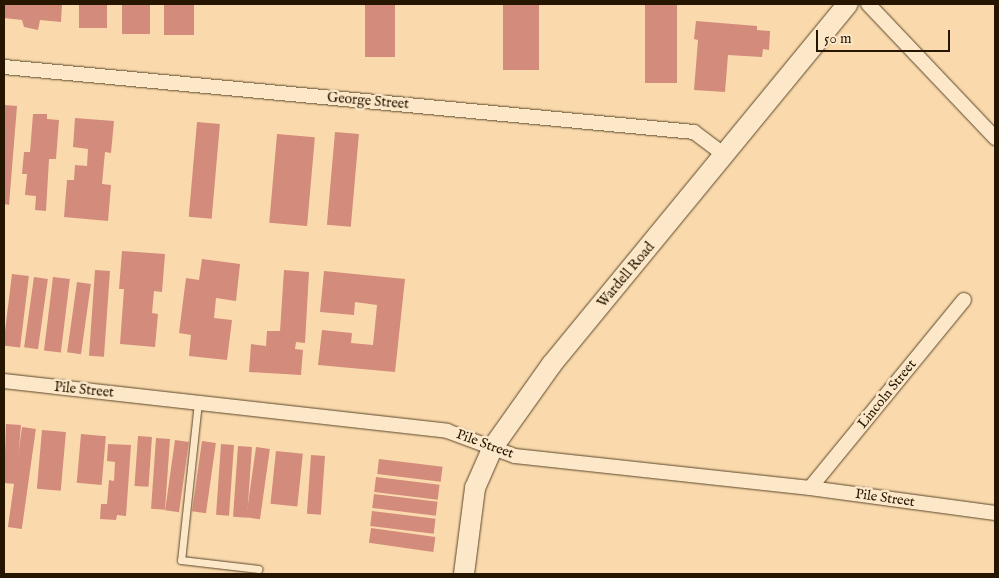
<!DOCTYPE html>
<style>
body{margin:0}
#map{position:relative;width:999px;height:578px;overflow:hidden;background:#fadaac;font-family:"IM FELL English",serif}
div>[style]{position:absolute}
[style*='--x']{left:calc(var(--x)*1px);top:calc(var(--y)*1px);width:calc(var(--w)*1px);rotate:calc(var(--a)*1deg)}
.building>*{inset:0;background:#d38b7c;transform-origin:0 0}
.roads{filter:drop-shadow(0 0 1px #5b472b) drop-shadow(0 0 1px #5b472b)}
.lane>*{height:7px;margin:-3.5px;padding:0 3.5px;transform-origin:3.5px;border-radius:3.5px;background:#fce7c9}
.street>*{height:14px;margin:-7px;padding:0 7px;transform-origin:7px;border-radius:7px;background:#fce7c9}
.secondary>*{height:20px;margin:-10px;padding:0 10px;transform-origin:10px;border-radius:10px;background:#fce7c9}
span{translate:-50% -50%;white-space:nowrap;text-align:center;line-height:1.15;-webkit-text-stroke:5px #fce7c9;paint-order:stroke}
.street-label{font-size:14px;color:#261600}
.frame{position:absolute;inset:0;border:5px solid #261600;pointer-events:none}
.scale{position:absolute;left:816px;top:30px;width:134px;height:22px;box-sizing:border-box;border:2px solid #261600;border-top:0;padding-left:6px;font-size:15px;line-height:18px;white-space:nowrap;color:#261600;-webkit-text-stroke:4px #fce7c9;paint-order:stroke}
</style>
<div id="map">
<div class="building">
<div style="clip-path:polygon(4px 4px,62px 4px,61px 22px,40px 20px,38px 30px,24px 27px,22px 20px,4px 18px)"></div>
<div style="left:79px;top:4px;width:28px;height:24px"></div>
<div style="left:122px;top:4px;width:28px;height:30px"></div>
<div style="left:164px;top:4px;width:30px;height:31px"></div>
<div style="left:365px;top:4px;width:30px;height:53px"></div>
<div style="left:503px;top:4px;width:36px;height:66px"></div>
<div style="left:645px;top:4px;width:32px;height:79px"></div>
<div style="clip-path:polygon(696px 21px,757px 26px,757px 30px,770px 31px,769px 50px,763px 49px,762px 57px,728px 55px,725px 92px,694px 90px,698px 40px,694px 39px)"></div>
<div style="clip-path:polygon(4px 105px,17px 106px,9px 205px,4px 204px)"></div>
<div style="clip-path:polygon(33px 114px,47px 114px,47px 119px,59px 120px,56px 159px,49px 159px,46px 211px,35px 210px,36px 196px,25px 195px,27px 174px,22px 174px,24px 152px,30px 152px)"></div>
<div style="clip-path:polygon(75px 118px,114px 121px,111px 153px,105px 152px,102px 184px,111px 185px,108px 221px,64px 217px,67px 180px,74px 180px,75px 165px,87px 166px,88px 149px,73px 147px)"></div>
<div style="left:197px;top:122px;width:23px;height:95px;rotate:5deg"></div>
<div style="left:335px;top:132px;width:24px;height:93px;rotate:5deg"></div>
<div style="left:277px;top:134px;width:38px;height:89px;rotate:5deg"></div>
<div style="clip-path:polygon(122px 251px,165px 254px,162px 292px,154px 291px,152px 313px,158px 314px,155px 347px,120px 344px,124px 289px,119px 289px)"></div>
<div style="clip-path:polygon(202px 259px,240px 264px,236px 301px,216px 298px,214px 318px,232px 320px,227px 360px,189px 356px,191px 335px,179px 333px,186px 278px,199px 280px)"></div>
<div style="left:95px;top:270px;width:15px;height:86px;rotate:4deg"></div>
<div style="clip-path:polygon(284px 270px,309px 272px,305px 343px,296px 342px,295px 349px,303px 350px,301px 375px,249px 372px,251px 344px,266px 346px,267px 331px,280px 331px)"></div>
<div style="clip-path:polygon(324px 271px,405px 279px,395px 372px,318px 365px,322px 330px,352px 333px,351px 343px,373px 345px,377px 305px,355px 302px,354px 315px,320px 312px)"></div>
<div style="left:12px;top:274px;width:17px;height:72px;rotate:7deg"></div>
<div style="left:34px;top:277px;width:14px;height:71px;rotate:8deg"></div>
<div style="left:53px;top:277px;width:17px;height:74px;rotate:7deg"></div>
<div style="left:77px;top:282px;width:14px;height:71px;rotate:8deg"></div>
<div style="clip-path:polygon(6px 424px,21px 425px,16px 484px,4px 483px)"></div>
<div style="left:22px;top:427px;width:14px;height:101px;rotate:8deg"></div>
<div style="left:42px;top:430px;width:24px;height:59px;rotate:5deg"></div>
<div style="left:81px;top:434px;width:25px;height:49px;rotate:5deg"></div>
<div style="left:138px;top:436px;width:14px;height:50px;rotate:4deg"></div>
<div style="left:156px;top:438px;width:14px;height:71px;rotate:4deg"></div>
<div style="left:175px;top:440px;width:14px;height:71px;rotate:8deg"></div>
<div style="left:202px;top:441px;width:14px;height:71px;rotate:8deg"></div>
<div style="clip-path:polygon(108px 444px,131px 445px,126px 516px,117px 515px,116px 520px,100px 519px,101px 504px,107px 504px,109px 480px,114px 481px,115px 462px,107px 461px)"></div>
<div style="left:221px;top:444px;width:13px;height:71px;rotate:4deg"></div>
<div style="left:238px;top:446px;width:14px;height:71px;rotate:4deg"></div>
<div style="left:256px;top:447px;width:14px;height:71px;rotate:8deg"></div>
<div style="left:276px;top:451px;width:27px;height:53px;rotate:6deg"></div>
<div style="left:311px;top:455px;width:14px;height:59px;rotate:4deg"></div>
<div style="left:379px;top:459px;width:64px;height:15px;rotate:7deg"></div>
<div style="left:376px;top:477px;width:64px;height:15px;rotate:7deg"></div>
<div style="left:374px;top:494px;width:64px;height:14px;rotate:7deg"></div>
<div style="left:372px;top:511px;width:64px;height:15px;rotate:7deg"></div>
<div style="left:371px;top:528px;width:65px;height:15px;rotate:8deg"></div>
</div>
<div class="roads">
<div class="lane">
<div style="--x:198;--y:402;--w:159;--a:96.1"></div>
<div style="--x:181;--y:560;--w:78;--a:6.7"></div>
</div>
<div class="street">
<div style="--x:868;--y:4;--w:185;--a:46.5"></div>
<div style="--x:4;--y:67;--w:693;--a:5.38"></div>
<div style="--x:694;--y:132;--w:39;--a:37"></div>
<div style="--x:4;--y:381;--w:446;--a:6.4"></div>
<div style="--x:447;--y:431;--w:72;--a:20.2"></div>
<div style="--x:515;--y:456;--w:297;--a:6.2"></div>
<div style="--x:810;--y:488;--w:187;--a:7.7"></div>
<div style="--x:810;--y:488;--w:243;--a:-50.7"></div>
</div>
<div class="secondary">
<div style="--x:464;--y:574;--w:87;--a:-82.7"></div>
<div style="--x:475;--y:488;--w:45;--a:-66.3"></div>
<div style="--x:493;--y:447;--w:102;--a:-54.6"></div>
<div style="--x:552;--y:364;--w:466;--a:-50.6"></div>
</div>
</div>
<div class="street-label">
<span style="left:368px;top:101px;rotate:5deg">George Street</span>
<span style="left:626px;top:275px;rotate:-50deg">Wardell Road</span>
<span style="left:84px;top:390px;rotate:6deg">Pile Street</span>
<span style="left:887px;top:394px;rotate:-51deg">Lincoln Street</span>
<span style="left:485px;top:444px;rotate:20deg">Pile Street</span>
<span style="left:885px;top:498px;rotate:8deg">Pile Street</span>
</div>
<div class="frame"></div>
<div class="scale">50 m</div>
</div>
